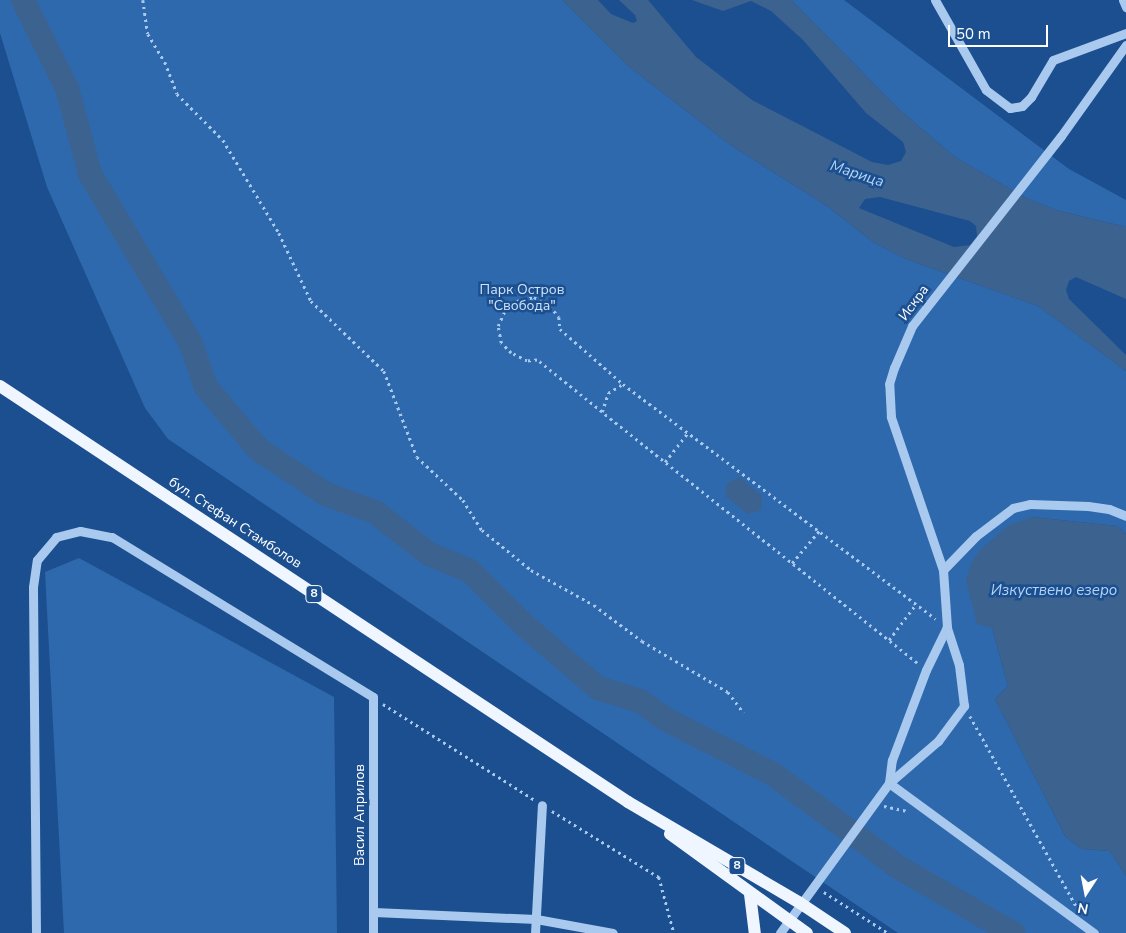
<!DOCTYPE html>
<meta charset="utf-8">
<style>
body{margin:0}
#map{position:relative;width:1126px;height:933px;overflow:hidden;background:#1b4f8f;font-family:"Nunito Sans",sans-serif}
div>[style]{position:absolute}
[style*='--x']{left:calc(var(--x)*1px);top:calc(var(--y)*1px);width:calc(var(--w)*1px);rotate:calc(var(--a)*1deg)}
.green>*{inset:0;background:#2e69ad}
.water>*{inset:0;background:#3c6290}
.river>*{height:24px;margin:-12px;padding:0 12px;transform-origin:12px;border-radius:12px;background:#3c6290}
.path>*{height:2.5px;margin-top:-1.25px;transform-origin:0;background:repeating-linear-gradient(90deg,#a9c9ee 0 2.5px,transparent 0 6.5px)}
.minor>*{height:9px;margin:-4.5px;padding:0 4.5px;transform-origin:4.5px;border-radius:4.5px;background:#a9c9ee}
.major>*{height:12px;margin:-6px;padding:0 6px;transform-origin:6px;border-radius:6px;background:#f0f6ff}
span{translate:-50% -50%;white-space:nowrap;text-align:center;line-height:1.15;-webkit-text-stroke:5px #1b4f8f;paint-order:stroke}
.shield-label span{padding:1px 4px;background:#1b4f8f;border:1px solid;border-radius:4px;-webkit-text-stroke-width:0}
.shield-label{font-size:12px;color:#fff;font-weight:700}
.park-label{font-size:14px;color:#cfe3fa}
.street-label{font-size:14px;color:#fff}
.water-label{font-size:15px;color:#b5d3f5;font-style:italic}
.north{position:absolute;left:1061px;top:868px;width:50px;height:50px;-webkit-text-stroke:4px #1b4f8f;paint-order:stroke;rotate:191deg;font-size:14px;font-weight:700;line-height:20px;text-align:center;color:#fff}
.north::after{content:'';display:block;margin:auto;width:18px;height:22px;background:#fff;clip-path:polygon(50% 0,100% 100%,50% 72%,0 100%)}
.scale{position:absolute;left:948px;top:25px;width:100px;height:22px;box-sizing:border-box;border:2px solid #fff;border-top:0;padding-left:6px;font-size:15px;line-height:18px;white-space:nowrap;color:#fff;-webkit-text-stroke:4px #1b4f8f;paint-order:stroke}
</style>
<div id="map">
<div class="green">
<div style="clip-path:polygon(0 0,562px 0,627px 65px,729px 144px,827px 206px,873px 242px,906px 259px,1038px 306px,1126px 371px,1126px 534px,1117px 526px,1032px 517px,992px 628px,1008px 686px,995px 699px,1065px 836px,1082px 849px,1110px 851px,1126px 876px,1126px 933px,898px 933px,168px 439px,145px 408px,47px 187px,0 33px)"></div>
<div style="clip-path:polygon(791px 0,844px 0,1069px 169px,1126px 200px,1126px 227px,1056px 210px,1026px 198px,955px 157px,901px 111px)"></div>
<div style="clip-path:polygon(79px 558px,334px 697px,337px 933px,64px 933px,45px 572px)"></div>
</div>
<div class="water">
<div style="clip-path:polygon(evenodd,562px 0,598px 0,611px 14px,633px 23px,637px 21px,635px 15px,619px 0,648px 0,696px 57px,752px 100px,872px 162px,888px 165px,901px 161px,906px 152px,903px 142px,866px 113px,803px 40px,771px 11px,751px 1px,723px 11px,692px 0,791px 0,901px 111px,955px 157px,1026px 198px,1056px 210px,1126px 227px,1126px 299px,1076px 277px,1069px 281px,1066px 290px,1069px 299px,1126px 355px,1126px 371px,1038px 306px,906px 259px,873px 242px,827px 206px,729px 144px,627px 65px,562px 0,880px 197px,970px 221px,976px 226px,977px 236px,970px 245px,954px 247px,859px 208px,865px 199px,880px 197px)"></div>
<div style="clip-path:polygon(739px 477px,762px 496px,761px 510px,748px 514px,725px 496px,727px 483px)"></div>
<div style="clip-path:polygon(1032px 517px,1117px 526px,1126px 534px,1126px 876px,1110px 851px,1082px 849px,1065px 836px,995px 699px,1008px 686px,992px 628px,977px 624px,966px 581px,971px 563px,981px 549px,1009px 525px)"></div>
</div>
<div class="river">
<div style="--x:23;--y:0;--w:98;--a:63.4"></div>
<div style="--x:67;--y:88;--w:89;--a:75"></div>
<div style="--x:90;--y:174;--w:196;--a:59.2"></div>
<div style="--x:190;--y:342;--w:48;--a:70.4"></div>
<div style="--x:206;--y:387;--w:81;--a:50"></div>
<div style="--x:258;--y:449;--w:82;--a:33.5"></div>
<div style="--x:326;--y:494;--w:52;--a:20.2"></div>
<div style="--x:375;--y:512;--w:68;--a:37.9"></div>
<div style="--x:429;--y:554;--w:44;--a:22.5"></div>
<div style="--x:470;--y:571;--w:75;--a:45"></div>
<div style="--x:523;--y:624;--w:99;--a:40.5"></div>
<div style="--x:598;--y:688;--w:44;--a:17.2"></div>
<div style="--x:640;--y:701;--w:33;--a:35"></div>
<div style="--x:667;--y:720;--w:119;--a:27"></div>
<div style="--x:773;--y:774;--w:156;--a:36.6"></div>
<div style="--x:898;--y:867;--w:133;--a:29.9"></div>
</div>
<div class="path">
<div style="--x:143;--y:0;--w:34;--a:82"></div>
<div style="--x:148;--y:34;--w:33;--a:59"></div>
<div style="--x:165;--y:62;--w:34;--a:69"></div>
<div style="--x:177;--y:94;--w:65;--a:45"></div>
<div style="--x:223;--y:140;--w:109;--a:58.9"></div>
<div style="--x:279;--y:233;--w:75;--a:64.8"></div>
<div style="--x:311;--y:301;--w:101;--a:43.8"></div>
<div style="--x:384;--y:371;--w:92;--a:69"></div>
<div style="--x:417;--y:457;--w:63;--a:43.1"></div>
<div style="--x:463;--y:500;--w:36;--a:58"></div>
<div style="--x:482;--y:530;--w:63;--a:39.2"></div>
<div style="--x:531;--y:570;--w:72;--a:29.1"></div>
<div style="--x:594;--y:605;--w:60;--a:36.9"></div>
<div style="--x:642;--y:641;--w:100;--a:30.7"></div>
<div style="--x:728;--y:692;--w:26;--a:53"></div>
<div style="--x:602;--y:412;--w:83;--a:-141.3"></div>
<div style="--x:537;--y:360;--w:10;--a:174"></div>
<div style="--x:527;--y:361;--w:18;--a:-153"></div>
<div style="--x:511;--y:353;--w:14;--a:-135"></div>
<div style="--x:501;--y:343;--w:17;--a:-100"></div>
<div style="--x:498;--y:326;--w:17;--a:-66"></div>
<div style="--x:505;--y:310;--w:15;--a:-37"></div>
<div style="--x:517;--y:301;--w:17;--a:-13"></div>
<div style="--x:534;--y:297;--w:18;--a:29"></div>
<div style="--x:550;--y:306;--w:14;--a:51"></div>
<div style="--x:559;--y:317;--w:12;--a:85"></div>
<div style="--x:560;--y:329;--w:84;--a:41.1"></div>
<div style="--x:665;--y:462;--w:37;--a:-52"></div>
<div style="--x:792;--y:563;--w:42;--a:-49.8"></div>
<div style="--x:889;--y:640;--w:45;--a:-53.1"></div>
<div style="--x:917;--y:663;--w:403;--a:-141.5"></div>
<div style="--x:602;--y:412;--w:20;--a:-72"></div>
<div style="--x:608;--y:393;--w:17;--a:-31"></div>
<div style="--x:623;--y:384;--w:391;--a:36.9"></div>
<div style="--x:383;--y:704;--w:180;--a:32.3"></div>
<div style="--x:970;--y:716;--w:218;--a:60.8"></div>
<div style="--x:884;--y:806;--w:25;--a:12"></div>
<div style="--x:552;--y:811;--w:126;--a:31.7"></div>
<div style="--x:659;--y:877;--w:58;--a:75"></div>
<div style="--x:824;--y:892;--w:76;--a:32.6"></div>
</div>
<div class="minor">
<div style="--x:935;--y:0;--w:103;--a:60.5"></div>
<div style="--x:986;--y:90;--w:30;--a:37"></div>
<div style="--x:1010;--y:108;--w:12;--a:-9"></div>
<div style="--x:1022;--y:106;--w:13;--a:-45"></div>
<div style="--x:1031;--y:97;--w:43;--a:-59.3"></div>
<div style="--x:1053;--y:60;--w:78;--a:-20.3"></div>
<div style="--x:1123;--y:0;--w:8;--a:67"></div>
<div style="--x:943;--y:570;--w:47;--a:-45.9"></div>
<div style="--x:976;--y:536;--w:46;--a:-37.1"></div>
<div style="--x:1013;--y:508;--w:17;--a:-13"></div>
<div style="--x:1030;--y:504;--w:58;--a:2"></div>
<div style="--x:1088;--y:506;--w:21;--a:8"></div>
<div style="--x:1109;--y:509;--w:18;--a:22"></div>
<div style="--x:889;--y:783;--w:254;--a:36.2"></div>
<div style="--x:889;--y:783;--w:23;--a:-83"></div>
<div style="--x:892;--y:760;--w:96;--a:-69.3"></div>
<div style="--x:926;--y:670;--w:48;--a:-64"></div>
<div style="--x:374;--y:912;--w:162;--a:2.5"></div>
<div style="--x:536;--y:919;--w:78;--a:10.3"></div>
<div style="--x:36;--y:933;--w:346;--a:-90.5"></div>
<div style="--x:33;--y:587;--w:27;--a:-82"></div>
<div style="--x:37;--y:560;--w:30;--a:-50"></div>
<div style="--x:56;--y:537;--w:25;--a:-14"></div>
<div style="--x:80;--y:531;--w:33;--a:11"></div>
<div style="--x:112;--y:537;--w:306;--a:31.5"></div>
<div style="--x:373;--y:697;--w:236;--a:90"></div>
<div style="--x:535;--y:933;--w:128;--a:-86.9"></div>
<div style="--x:780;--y:933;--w:185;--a:-54"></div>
<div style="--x:889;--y:783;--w:65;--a:-40.6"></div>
<div style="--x:938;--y:741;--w:44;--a:-53.4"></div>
<div style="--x:964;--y:706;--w:41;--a:-97"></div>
<div style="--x:959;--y:665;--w:40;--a:-108"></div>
<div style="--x:947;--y:627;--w:57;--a:-94"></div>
<div style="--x:943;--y:570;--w:162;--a:-108.8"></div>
<div style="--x:891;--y:417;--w:33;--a:-93"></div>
<div style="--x:889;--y:384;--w:17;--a:-73"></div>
<div style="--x:894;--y:368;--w:46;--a:-66.8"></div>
<div style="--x:912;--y:326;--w:241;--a:-51.9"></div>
<div style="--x:1061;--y:136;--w:112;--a:-54.5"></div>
</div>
<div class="major">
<div style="--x:0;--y:386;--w:753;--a:33.52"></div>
<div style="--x:628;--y:802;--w:199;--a:30.4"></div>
<div style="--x:800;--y:903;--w:54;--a:33.7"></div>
<div style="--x:670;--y:834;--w:169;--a:35.9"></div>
<div style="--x:750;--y:894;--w:39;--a:83"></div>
</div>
<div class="shield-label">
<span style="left:314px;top:594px">8</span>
<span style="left:737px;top:866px">8</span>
</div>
<div class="park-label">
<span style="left:522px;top:298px">Парк Остров<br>"Свобода"</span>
</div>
<div class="street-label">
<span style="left:914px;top:303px;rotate:-54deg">Искра</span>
<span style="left:235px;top:523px;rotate:33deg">бул. Стефан Стамболов</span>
<span style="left:360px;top:815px;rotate:-90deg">Васил Априлов</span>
</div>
<div class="water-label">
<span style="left:857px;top:174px;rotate:18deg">Марица</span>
<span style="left:1054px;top:591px">Изкуствено езеро</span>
</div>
<div class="north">N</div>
<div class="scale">50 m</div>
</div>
